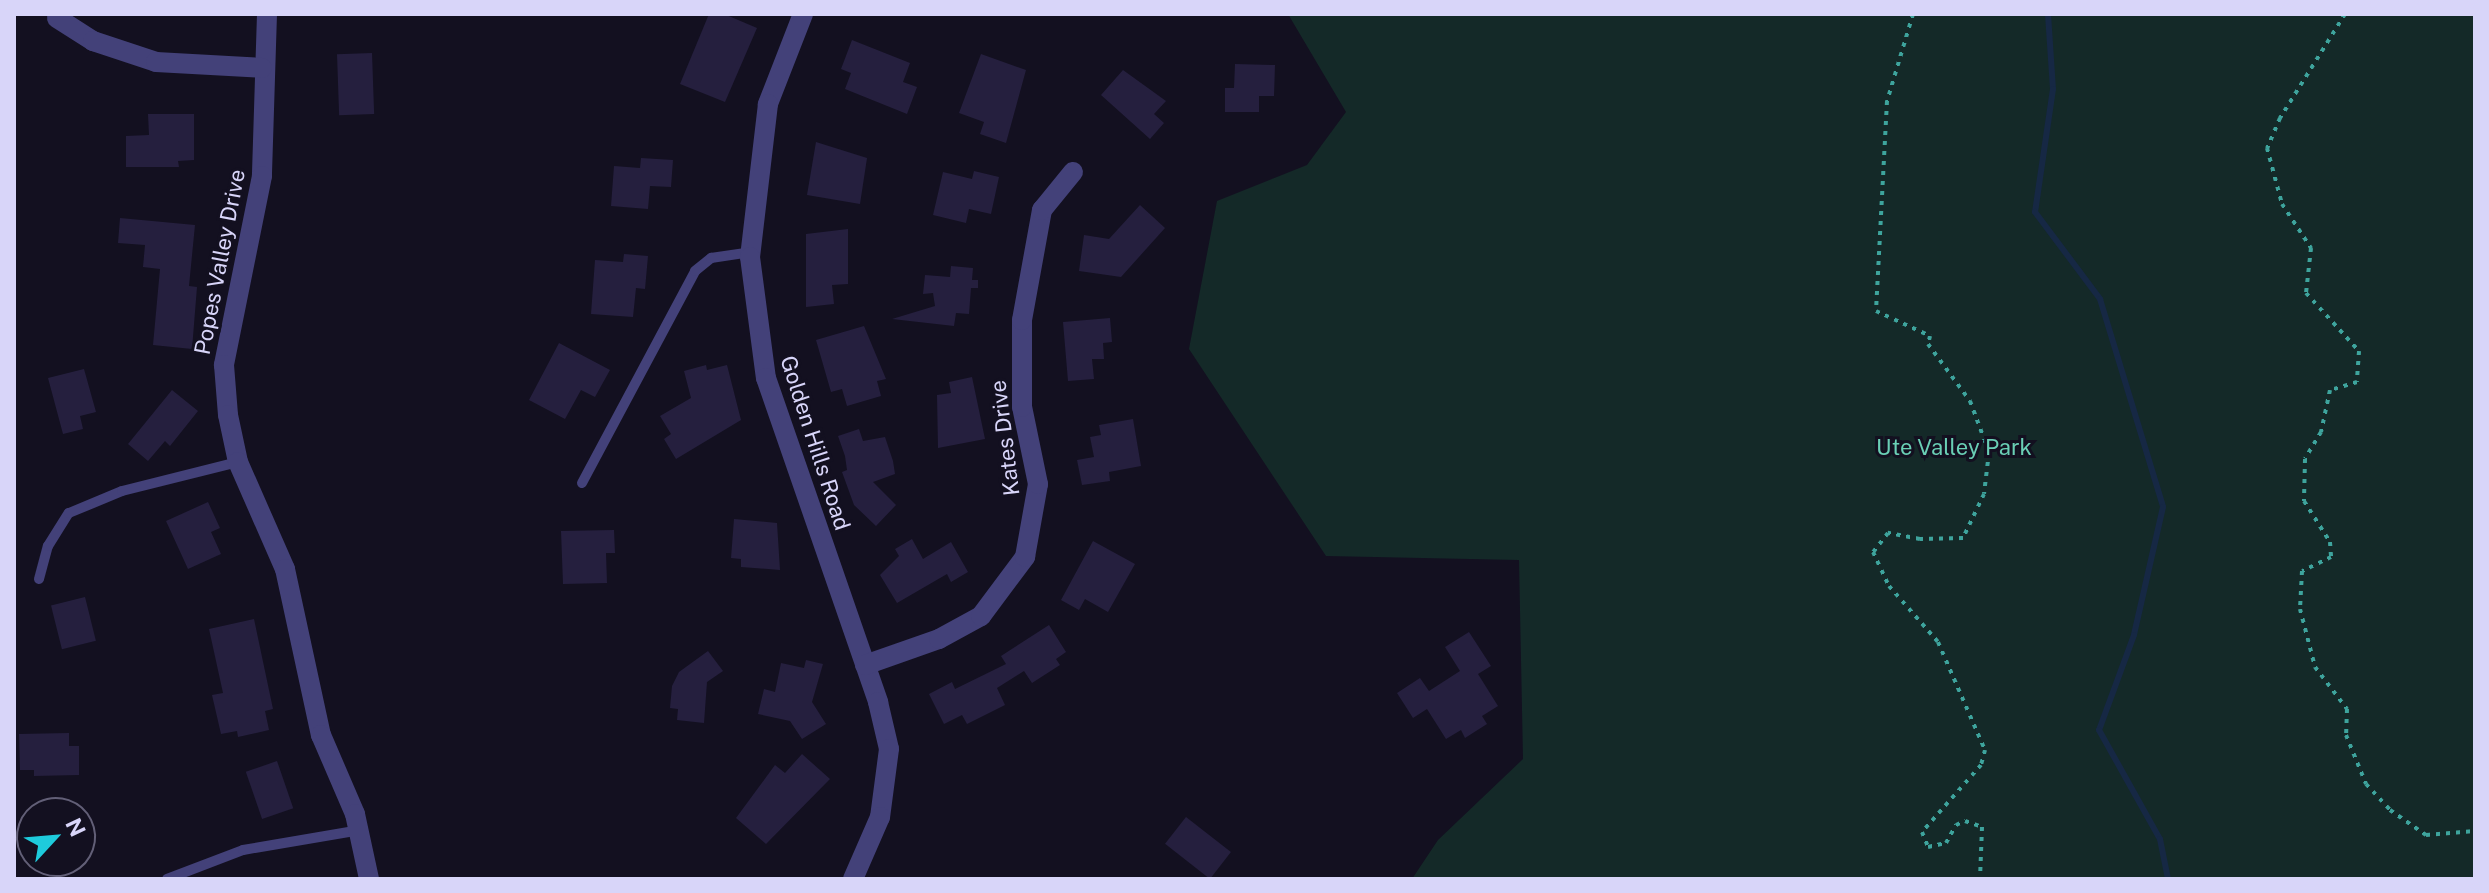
<!DOCTYPE html>
<style>
body{margin:0}
#map{position:relative;width:2489px;height:893px;overflow:hidden;background:#131020;font-family:"Public Sans",sans-serif}
div>[style]{position:absolute}
[style*='--x']{left:calc(var(--x)*1px);top:calc(var(--y)*1px);width:calc(var(--w)*1px);rotate:calc(var(--a)*1deg)}
.green>*{inset:0;background:#142928}
.stream>*{height:6px;margin:-3px;padding:0 3px;transform-origin:3px;border-radius:3px;background:#162844}
.building>*{inset:0;background:#251f3e;transform-origin:0 0}
.path>*{height:4px;margin-top:-2px;transform-origin:0;background:repeating-linear-gradient(90deg,#3ea49d 0 4px,transparent 0 10px)}
.service>*{height:10px;margin:-5px;padding:0 5px;transform-origin:5px;border-radius:5px;background:#434179}
.minor>*{height:20px;margin:-10px;padding:0 10px;transform-origin:10px;border-radius:10px;background:#434179}
span{translate:-50% -50%;white-space:nowrap;text-align:center;line-height:1.15;-webkit-text-stroke:6px #131020;paint-order:stroke}
.street-label{font-size:22px;color:#d8d5f9}
.park-label{font-size:22px;color:#6acfb5}
.frame{position:absolute;inset:0;border:16px solid #d8d5f9;pointer-events:none}
.north{position:absolute;left:16px;top:797px;width:80px;height:80px;box-sizing:border-box;background:#131020;border:2px solid #625f77;border-radius:50%;rotate:64deg;font-size:22px;font-weight:700;line-height:32px;text-align:center;color:#d8d5f9}
.north::after{content:'';display:block;margin:auto;width:28px;height:36px;background:#1ecbdc;clip-path:polygon(50% 0,100% 100%,50% 72%,0 100%)}
</style>
<div id="map">
<div class="green">
<div style="clip-path:polygon(1288px 14px,2475px 14px,2475px 879px,1412px 879px,1438px 840px,1523px 759px,1519px 560px,1326px 556px,1189px 349px,1217px 201px,1307px 165px,1346px 112px)"></div>
</div>
<div class="stream">
<div style="--x:2048;--y:14;--w:75;--a:86.2"></div>
<div style="--x:2053;--y:89;--w:124;--a:98.3"></div>
<div style="--x:2035;--y:212;--w:109;--a:53.2"></div>
<div style="--x:2100;--y:299;--w:217;--a:73.1"></div>
<div style="--x:2163;--y:507;--w:131;--a:102.8"></div>
<div style="--x:2134;--y:635;--w:101;--a:110.2"></div>
<div style="--x:2099;--y:730;--w:125;--a:60.8"></div>
<div style="--x:2160;--y:839;--w:41;--a:78.7"></div>
</div>
<div class="building">
<div style="clip-path:polygon(709px 14px,724px 14px,757px 28px,725px 102px,680px 84px)"></div>
<div style="clip-path:polygon(852px 40px,910px 63px,903px 82px,917px 87px,907px 114px,845px 89px,851px 73px,841px 69px)"></div>
<div style="left:372px;top:53px;width:61px;height:35px;rotate:88deg"></div>
<div style="clip-path:polygon(981px 54px,1026px 70px,1006px 143px,980px 134px,984px 122px,959px 113px)"></div>
<div style="clip-path:polygon(1235px 64px,1275px 65px,1274px 96px,1259px 96px,1259px 112px,1225px 112px,1225px 88px,1234px 88px)"></div>
<div style="clip-path:polygon(1123px 70px,1166px 101px,1154px 114px,1164px 123px,1150px 139px,1101px 95px)"></div>
<div style="clip-path:polygon(148px 114px,194px 114px,194px 160px,178px 161px,179px 167px,126px 167px,126px 136px,149px 135px)"></div>
<div style="clip-path:polygon(816px 142px,867px 158px,860px 204px,807px 195px)"></div>
<div style="clip-path:polygon(641px 158px,673px 160px,671px 187px,650px 186px,648px 209px,611px 206px,614px 166px,640px 168px)"></div>
<div style="clip-path:polygon(974px 171px,999px 177px,991px 214px,969px 209px,966px 223px,933px 215px,943px 172px,972px 179px)"></div>
<div style="clip-path:polygon(1140px 205px,1165px 228px,1121px 277px,1079px 271px,1084px 235px,1109px 239px)"></div>
<div style="clip-path:polygon(120px 218px,195px 225px,189px 286px,197px 287px,192px 349px,153px 345px,160px 269px,143px 267px,145px 245px,118px 243px)"></div>
<div style="clip-path:polygon(848px 229px,848px 284px,832px 285px,834px 304px,806px 307px,806px 234px)"></div>
<div style="clip-path:polygon(624px 254px,648px 256px,645px 289px,636px 288px,633px 317px,591px 314px,595px 260px,623px 262px)"></div>
<div style="clip-path:polygon(951px 266px,973px 268px,972px 280px,978px 280px,978px 288px,971px 288px,969px 314px,956px 313px,954px 326px,892px 319px,935px 306px,933px 293px,923px 294px,925px 275px,950px 277px)"></div>
<div style="clip-path:polygon(1110px 318px,1112px 342px,1103px 343px,1104px 359px,1092px 359px,1094px 379px,1068px 381px,1063px 322px)"></div>
<div style="clip-path:polygon(864px 326px,886px 379px,877px 381px,881px 396px,847px 406px,842px 389px,831px 392px,816px 340px)"></div>
<div style="clip-path:polygon(559px 343px,610px 370px,595px 397px,581px 390px,565px 419px,529px 400px)"></div>
<div style="clip-path:polygon(706px 365px,707px 370px,727px 365px,741px 420px,676px 459px,664px 439px,671px 434px,660px 416px,691px 398px,684px 371px)"></div>
<div style="clip-path:polygon(84px 369px,96px 412px,80px 416px,83px 429px,63px 434px,48px 378px)"></div>
<div style="clip-path:polygon(972px 377px,985px 439px,938px 448px,937px 395px,951px 393px,949px 382px)"></div>
<div style="clip-path:polygon(172px 390px,198px 411px,170px 446px,165px 441px,148px 461px,128px 444px)"></div>
<div style="clip-path:polygon(1133px 419px,1141px 466px,1109px 472px,1110px 481px,1082px 485px,1077px 460px,1094px 457px,1090px 437px,1101px 435px,1099px 425px)"></div>
<div style="clip-path:polygon(859px 429px,863px 441px,885px 437px,893px 461px,895px 474px,873px 482px,896px 505px,876px 526px,854px 505px,842px 472px,847px 470px,845px 456px,838px 436px)"></div>
<div style="clip-path:polygon(208px 502px,220px 528px,211px 532px,221px 554px,188px 569px,166px 521px)"></div>
<div style="clip-path:polygon(734px 519px,777px 523px,780px 570px,741px 567px,741px 559px,731px 558px)"></div>
<div style="clip-path:polygon(614px 530px,615px 553px,606px 553px,607px 583px,563px 584px,561px 531px)"></div>
<div style="clip-path:polygon(912px 539px,923px 559px,951px 542px,968px 572px,951px 582px,947px 574px,897px 603px,880px 575px,899px 556px,895px 549px)"></div>
<div style="clip-path:polygon(1093px 541px,1135px 564px,1108px 612px,1085px 599px,1079px 610px,1061px 600px)"></div>
<div style="left:85px;top:597px;width:45px;height:35px;rotate:76deg"></div>
<div style="clip-path:polygon(254px 619px,273px 709px,265px 711px,269px 730px,238px 737px,237px 731px,221px 734px,212px 695px,223px 693px,209px 629px)"></div>
<div style="clip-path:polygon(1049px 625px,1066px 652px,1056px 659px,1060px 665px,1032px 683px,1024px 671px,997px 688px,1005px 705px,967px 724px,962px 715px,944px 724px,929px 694px,952px 682px,955px 689px,1006px 664px,1001px 656px)"></div>
<div style="clip-path:polygon(1469px 632px,1491px 666px,1478px 674px,1498px 706px,1482px 716px,1487px 724px,1465px 738px,1461px 730px,1446px 739px,1427px 709px,1413px 718px,1397px 693px,1420px 678px,1429px 691px,1460px 671px,1445px 647px)"></div>
<div style="clip-path:polygon(708px 651px,723px 671px,707px 682px,704px 723px,677px 720px,678px 709px,670px 708px,672px 686px,679px 672px)"></div>
<div style="clip-path:polygon(806px 660px,823px 664px,812px 702px,826px 724px,802px 739px,790px 721px,758px 714px,764px 689px,775px 692px,781px 663px,804px 668px)"></div>
<div style="clip-path:polygon(69px 733px,69px 746px,79px 746px,79px 775px,34px 776px,34px 770px,20px 770px,19px 734px)"></div>
<div style="clip-path:polygon(802px 754px,830px 779px,766px 844px,736px 818px,775px 765px,785px 773px)"></div>
<div style="left:277px;top:761px;width:50px;height:33px;rotate:71deg"></div>
<div style="left:1186px;top:817px;width:57px;height:34px;rotate:38deg"></div>
</div>
<div class="path">
<div style="--x:1913;--y:14;--w:91;--a:106.6"></div>
<div style="--x:1887;--y:101;--w:210;--a:93"></div>
<div style="--x:1876;--y:311;--w:60;--a:24.8"></div>
<div style="--x:1930;--y:336;--w:8;--a:104"></div>
<div style="--x:1928;--y:344;--w:71;--a:53.6"></div>
<div style="--x:1970;--y:401;--w:54;--a:69.6"></div>
<div style="--x:1989;--y:452;--w:42;--a:96.8"></div>
<div style="--x:1984;--y:494;--w:49;--a:115.5"></div>
<div style="--x:1963;--y:538;--w:43;--a:178.7"></div>
<div style="--x:1920;--y:539;--w:33;--a:-169"></div>
<div style="--x:1888;--y:533;--w:24;--a:128"></div>
<div style="--x:1873;--y:552;--w:38;--a:65"></div>
<div style="--x:1889;--y:586;--w:74;--a:48.8"></div>
<div style="--x:1938;--y:642;--w:118;--a:66.5"></div>
<div style="--x:1985;--y:750;--w:16;--a:105"></div>
<div style="--x:1981;--y:765;--w:89;--a:131.4"></div>
<div style="--x:1922;--y:832;--w:16;--a:68"></div>
<div style="--x:1928;--y:847;--w:18;--a:-13"></div>
<div style="--x:1946;--y:843;--w:21;--a:-61"></div>
<div style="--x:1956;--y:825;--w:10;--a:-24"></div>
<div style="--x:1965;--y:821;--w:18;--a:19"></div>
<div style="--x:1982;--y:827;--w:52;--a:92.2"></div>
<div style="--x:2345;--y:14;--w:123;--a:122"></div>
<div style="--x:2280;--y:118;--w:33;--a:113"></div>
<div style="--x:2267;--y:148;--w:58;--a:75"></div>
<div style="--x:2282;--y:204;--w:53;--a:56.6"></div>
<div style="--x:2311;--y:248;--w:45;--a:96.3"></div>
<div style="--x:2306;--y:293;--w:79;--a:47.6"></div>
<div style="--x:2359;--y:351;--w:31;--a:94"></div>
<div style="--x:2357;--y:382;--w:28;--a:163"></div>
<div style="--x:2330;--y:390;--w:43;--a:102.1"></div>
<div style="--x:2321;--y:432;--w:31;--a:121"></div>
<div style="--x:2305;--y:459;--w:42;--a:91.4"></div>
<div style="--x:2304;--y:501;--w:49;--a:57.6"></div>
<div style="--x:2330;--y:542;--w:15;--a:86"></div>
<div style="--x:2331;--y:557;--w:32;--a:154"></div>
<div style="--x:2302;--y:571;--w:38;--a:93"></div>
<div style="--x:2300;--y:609;--w:60;--a:75.5"></div>
<div style="--x:2315;--y:667;--w:53;--a:52.7"></div>
<div style="--x:2347;--y:709;--w:26;--a:92"></div>
<div style="--x:2346;--y:735;--w:53;--a:67.8"></div>
<div style="--x:2366;--y:784;--w:35;--a:47"></div>
<div style="--x:2390;--y:810;--w:44;--a:34.8"></div>
<div style="--x:2426;--y:835;--w:49;--a:-4.7"></div>
</div>
<div class="service">
<div style="--x:582;--y:483;--w:240;--a:-61.9"></div>
<div style="--x:695;--y:271;--w:21;--a:-39"></div>
<div style="--x:711;--y:258;--w:40;--a:-8.5"></div>
<div style="--x:39;--y:579;--w:34;--a:-75"></div>
<div style="--x:48;--y:546;--w:39;--a:-58"></div>
<div style="--x:69;--y:513;--w:57;--a:-22.5"></div>
<div style="--x:122;--y:491;--w:120;--a:-14"></div>
<div style="--x:167;--y:879;--w:81;--a:-20.9"></div>
<div style="--x:243;--y:850;--w:119;--a:-9.7"></div>
</div>
<div class="minor">
<div style="--x:267;--y:14;--w:162;--a:91.8"></div>
<div style="--x:262;--y:176;--w:193;--a:101.4"></div>
<div style="--x:224;--y:365;--w:50;--a:85.4"></div>
<div style="--x:228;--y:415;--w:48;--a:78"></div>
<div style="--x:238;--y:462;--w:117;--a:66.3"></div>
<div style="--x:285;--y:569;--w:170;--a:77.8"></div>
<div style="--x:321;--y:735;--w:86;--a:66.7"></div>
<div style="--x:355;--y:814;--w:66;--a:77.8"></div>
<div style="--x:803;--y:14;--w:97;--a:111.3"></div>
<div style="--x:768;--y:104;--w:154;--a:96.7"></div>
<div style="--x:750;--y:257;--w:122;--a:82.5"></div>
<div style="--x:766;--y:378;--w:343;--a:70.9"></div>
<div style="--x:878;--y:702;--w:48;--a:76.8"></div>
<div style="--x:889;--y:749;--w:69;--a:97.5"></div>
<div style="--x:880;--y:817;--w:68;--a:113.5"></div>
<div style="--x:57;--y:18;--w:43;--a:32.6"></div>
<div style="--x:93;--y:41;--w:66;--a:18.4"></div>
<div style="--x:156;--y:62;--w:106;--a:3.2"></div>
<div style="--x:865;--y:665;--w:78;--a:-19.4"></div>
<div style="--x:939;--y:639;--w:48;--a:-28.7"></div>
<div style="--x:981;--y:616;--w:74;--a:-53.3"></div>
<div style="--x:1025;--y:557;--w:74;--a:-79.9"></div>
<div style="--x:1038;--y:484;--w:79;--a:-101.7"></div>
<div style="--x:1022;--y:407;--w:87;--a:-90"></div>
<div style="--x:1022;--y:320;--w:112;--a:-79.7"></div>
<div style="--x:1042;--y:210;--w:49;--a:-50.8"></div>
</div>
<div class="street-label">
<span style="left:220px;top:262px;rotate:-79deg">Popes Valley Drive</span>
<span style="left:1005px;top:438px;rotate:-97deg">Kates Drive</span>
<span style="left:815px;top:443px;rotate:72deg">Golden Hills Road</span>
</div>
<div class="park-label">
<span style="left:1954px;top:448px">Ute Valley Park</span>
</div>
<div class="frame"></div>
<div class="north">N</div>
</div>
